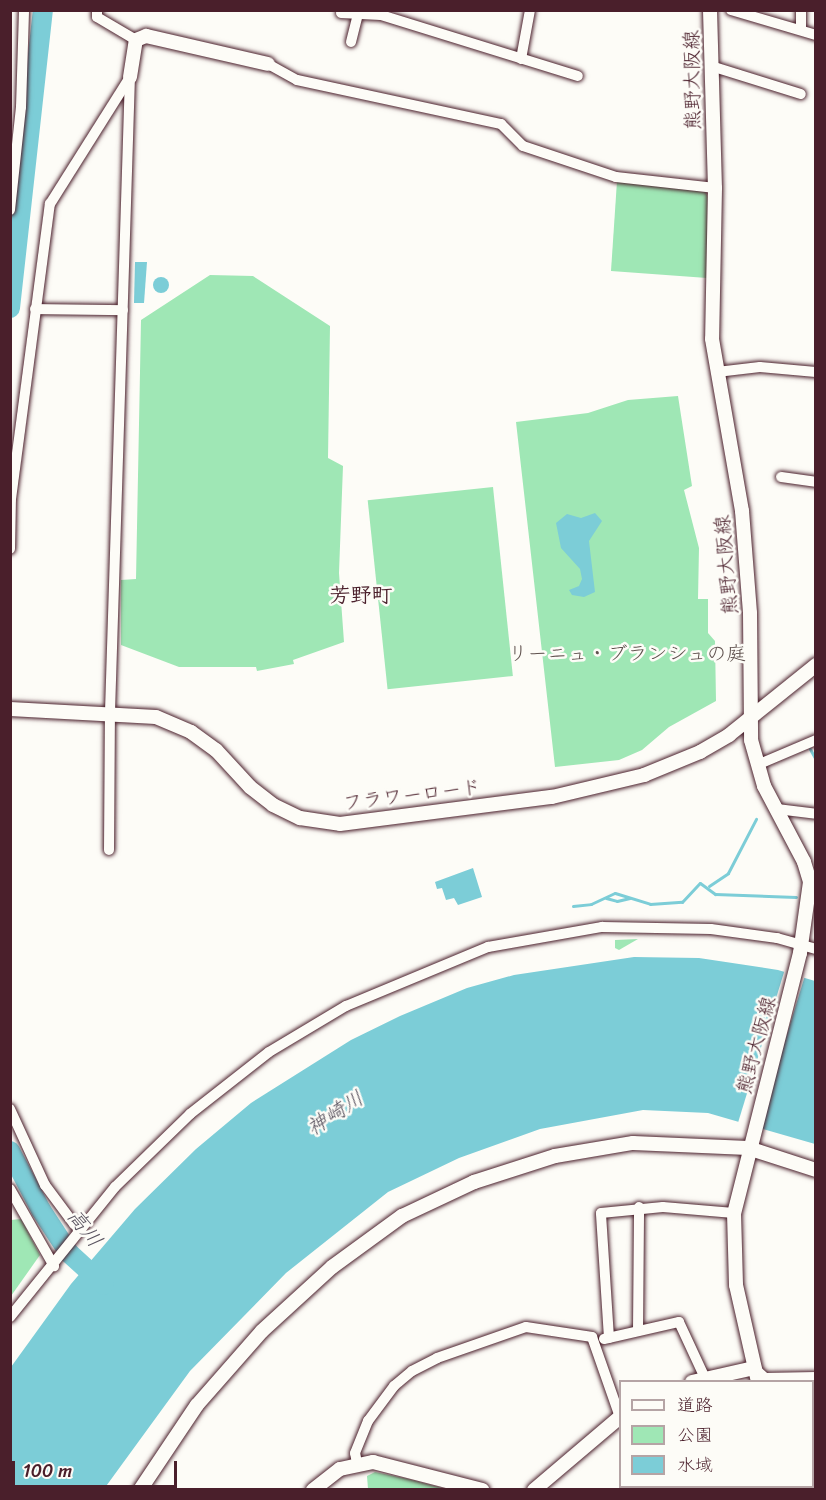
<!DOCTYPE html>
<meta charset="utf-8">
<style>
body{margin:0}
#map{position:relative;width:826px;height:1500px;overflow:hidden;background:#fdfcf7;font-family:Sriracha,"Klee One",sans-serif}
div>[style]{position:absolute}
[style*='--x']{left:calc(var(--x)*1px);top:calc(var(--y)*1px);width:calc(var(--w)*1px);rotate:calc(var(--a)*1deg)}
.green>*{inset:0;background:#9fe7b5;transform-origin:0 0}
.water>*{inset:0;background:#7ccdd7}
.round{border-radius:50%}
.pier>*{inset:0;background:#fdfcf7;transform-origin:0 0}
.stream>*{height:3px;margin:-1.5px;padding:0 1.5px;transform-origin:1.5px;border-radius:1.5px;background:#7ccdd7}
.river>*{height:20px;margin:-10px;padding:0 10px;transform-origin:10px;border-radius:10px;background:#7ccdd7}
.roads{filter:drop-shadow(0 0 2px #4a1f2b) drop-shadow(0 0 2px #4a1f2b)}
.street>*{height:10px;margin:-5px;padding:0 5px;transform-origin:5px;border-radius:5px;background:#fdfcf7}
.secondary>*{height:14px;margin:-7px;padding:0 7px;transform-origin:7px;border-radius:7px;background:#fdfcf7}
span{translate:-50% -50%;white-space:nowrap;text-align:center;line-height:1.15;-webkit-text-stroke:5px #fdfcf7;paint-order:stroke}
.street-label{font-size:20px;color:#4a1f2b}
.park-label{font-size:20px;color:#5f514e}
.neighbourhood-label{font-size:21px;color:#4a1f2b;font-weight:700}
.water-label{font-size:21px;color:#59535f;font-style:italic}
.frame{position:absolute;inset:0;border:12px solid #4a1f2b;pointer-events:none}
.legend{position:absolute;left:619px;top:1380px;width:195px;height:108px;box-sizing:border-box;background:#fdfcf7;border:2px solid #b5a4a5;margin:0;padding:8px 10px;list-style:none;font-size:18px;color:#4a1f2b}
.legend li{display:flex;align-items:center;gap:12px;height:30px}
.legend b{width:30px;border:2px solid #b5a4a5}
.scale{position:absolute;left:12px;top:1461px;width:165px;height:27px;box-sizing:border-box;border:3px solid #4a1f2b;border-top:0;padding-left:8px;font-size:18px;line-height:21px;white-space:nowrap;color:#4a1f2b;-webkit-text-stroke:4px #fdfcf7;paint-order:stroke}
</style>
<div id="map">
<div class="green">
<div style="clip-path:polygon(617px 181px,705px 192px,708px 197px,707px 278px,611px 271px)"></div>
<div style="clip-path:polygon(210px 275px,253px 276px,330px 326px,328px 458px,343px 466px,339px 573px,344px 642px,293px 660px,294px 664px,257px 671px,256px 667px,179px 667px,121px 645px,121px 580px,136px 579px,141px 320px)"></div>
<div style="clip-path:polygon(678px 396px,692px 486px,684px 490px,699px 548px,698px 599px,708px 599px,708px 633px,715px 641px,716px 701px,669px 727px,642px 750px,619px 760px,555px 767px,516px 422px,588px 413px,628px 400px)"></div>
<div style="left:493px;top:487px;width:190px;height:126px;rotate:84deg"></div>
<div style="clip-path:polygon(638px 939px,619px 950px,615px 948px,615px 940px)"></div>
<div style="clip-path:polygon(21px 1219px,40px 1255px,11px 1296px,11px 1220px)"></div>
<div style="clip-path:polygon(375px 1472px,408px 1479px,446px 1489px,368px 1489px,367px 1476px)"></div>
</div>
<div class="water">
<div style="clip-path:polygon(135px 262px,147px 262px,144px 303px,134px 303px)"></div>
<div class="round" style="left:153px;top:277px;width:16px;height:16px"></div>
<div style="clip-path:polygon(595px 513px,602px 521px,589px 541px,595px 592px,584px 597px,572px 595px,569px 590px,579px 586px,582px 579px,580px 569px,561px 548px,556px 523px,567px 514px,581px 518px)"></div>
<div style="clip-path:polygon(473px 868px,482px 897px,458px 905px,454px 898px,446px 900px,442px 888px,437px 889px,435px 882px)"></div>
<div style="clip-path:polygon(634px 957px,699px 958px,778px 970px,815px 981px,815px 1144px,708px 1113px,643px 1110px,540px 1129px,459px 1158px,388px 1192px,286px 1273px,190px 1371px,104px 1489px,11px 1490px,11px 1367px,71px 1284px,135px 1209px,196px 1149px,251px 1103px,351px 1040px,400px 1016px,467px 988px,514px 975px)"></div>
</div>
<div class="pier">
<div style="left:785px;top:969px;width:21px;height:161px;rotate:17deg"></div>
</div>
<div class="stream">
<div style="--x:810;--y:749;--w:13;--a:61"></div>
<div style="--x:709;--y:886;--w:23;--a:-34"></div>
<div style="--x:728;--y:873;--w:61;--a:-62.6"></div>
<div style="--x:606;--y:898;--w:11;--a:15"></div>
<div style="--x:617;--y:901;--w:13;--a:-13"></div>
<div style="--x:573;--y:906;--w:18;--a:-6"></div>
<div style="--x:591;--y:904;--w:26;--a:-25"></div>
<div style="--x:615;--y:893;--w:37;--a:17"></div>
<div style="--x:650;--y:904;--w:32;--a:-4"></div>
<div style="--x:682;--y:902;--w:26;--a:-47"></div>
<div style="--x:700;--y:883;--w:19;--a:36"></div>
<div style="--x:715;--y:894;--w:81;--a:2.1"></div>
</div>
<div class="river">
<div style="--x:10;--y:308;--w:300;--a:-83.7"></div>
<div style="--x:10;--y:1151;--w:67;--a:62.3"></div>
<div style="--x:41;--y:1210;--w:51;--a:56.9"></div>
<div style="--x:69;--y:1253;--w:47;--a:42.4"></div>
</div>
<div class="roads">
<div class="street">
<div style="--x:97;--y:10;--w:7;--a:90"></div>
<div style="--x:97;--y:17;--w:45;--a:30.5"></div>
<div style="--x:731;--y:10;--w:89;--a:16.4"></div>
<div style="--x:341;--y:13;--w:40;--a:2.9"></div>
<div style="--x:381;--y:15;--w:206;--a:17.2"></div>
<div style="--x:801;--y:30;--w:20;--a:-90"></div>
<div style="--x:351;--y:42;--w:29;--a:-76"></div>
<div style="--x:521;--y:59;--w:50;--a:-79.6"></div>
<div style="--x:268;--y:64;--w:33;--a:29"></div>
<div style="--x:297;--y:80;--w:209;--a:12.2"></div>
<div style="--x:501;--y:124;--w:31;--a:45"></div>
<div style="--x:523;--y:146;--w:98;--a:18.4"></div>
<div style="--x:616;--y:177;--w:100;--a:6.3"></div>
<div style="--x:711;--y:66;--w:94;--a:17.3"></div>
<div style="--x:10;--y:210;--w:104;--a:-83.9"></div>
<div style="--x:21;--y:107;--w:97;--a:-88.2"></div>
<div style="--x:35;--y:309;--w:88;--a:0.7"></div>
<div style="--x:717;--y:372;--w:43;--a:-6.6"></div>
<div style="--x:760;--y:367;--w:56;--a:5.1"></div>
<div style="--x:781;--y:477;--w:35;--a:8"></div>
<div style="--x:10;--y:549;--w:50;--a:-88.9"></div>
<div style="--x:11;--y:499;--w:298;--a:-82.5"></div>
<div style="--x:50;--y:204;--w:150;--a:-57.8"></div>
<div style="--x:757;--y:765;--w:64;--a:-23"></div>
<div style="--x:777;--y:809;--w:39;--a:7"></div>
<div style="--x:109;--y:850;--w:138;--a:-89.6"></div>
<div style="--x:110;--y:712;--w:635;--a:-88.2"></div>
<div style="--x:10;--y:1109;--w:84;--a:65.3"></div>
<div style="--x:45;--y:1185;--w:49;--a:53.4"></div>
<div style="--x:74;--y:1224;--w:9;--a:32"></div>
<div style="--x:10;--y:1189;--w:89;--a:60.3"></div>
<div style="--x:10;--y:1317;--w:167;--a:-51.1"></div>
<div style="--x:115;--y:1187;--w:105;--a:-44.2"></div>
<div style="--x:190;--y:1114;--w:100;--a:-38.1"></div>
<div style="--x:269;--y:1052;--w:90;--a:-30.9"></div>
<div style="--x:346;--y:1006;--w:154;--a:-22.6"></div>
<div style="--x:488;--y:947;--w:116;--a:-10"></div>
<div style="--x:602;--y:927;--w:109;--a:1.1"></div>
<div style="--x:711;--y:929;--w:67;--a:7.8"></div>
<div style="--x:777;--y:938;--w:41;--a:15.8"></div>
<div style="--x:638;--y:1331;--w:124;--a:-89.5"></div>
<div style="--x:609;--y:1338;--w:125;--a:-93.7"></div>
<div style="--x:601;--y:1213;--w:62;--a:-5.5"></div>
<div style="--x:663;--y:1207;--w:71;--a:4.8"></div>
<div style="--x:604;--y:1339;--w:77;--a:-12.8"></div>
<div style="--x:679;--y:1322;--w:62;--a:65.1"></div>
<div style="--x:754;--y:1368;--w:15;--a:42"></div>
<div style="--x:765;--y:1378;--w:51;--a:-1.1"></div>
<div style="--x:357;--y:1463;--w:10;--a:-101"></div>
<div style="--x:355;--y:1453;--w:35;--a:-68"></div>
<div style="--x:368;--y:1421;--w:44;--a:-53.4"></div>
<div style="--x:394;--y:1386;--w:23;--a:-40"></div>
<div style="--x:412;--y:1371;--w:28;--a:-27"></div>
<div style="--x:437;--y:1358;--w:94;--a:-19.2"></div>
<div style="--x:526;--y:1327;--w:67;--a:8.6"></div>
<div style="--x:592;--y:1337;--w:85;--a:70.7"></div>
<div style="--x:681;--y:1486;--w:4;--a:76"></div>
</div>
<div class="secondary">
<div style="--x:710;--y:10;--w:178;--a:88.4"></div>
<div style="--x:715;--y:188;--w:151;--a:91.1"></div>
<div style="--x:712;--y:339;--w:175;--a:80.1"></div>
<div style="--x:742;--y:511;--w:102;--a:85.5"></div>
<div style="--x:750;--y:613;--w:127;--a:89.5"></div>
<div style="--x:751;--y:740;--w:48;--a:74.2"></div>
<div style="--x:764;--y:786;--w:86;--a:62.2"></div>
<div style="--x:804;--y:862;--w:21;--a:73"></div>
<div style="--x:810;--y:882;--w:72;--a:98"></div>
<div style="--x:800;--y:953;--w:268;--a:104.2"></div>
<div style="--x:734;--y:1213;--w:72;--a:88.4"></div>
<div style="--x:736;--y:1285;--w:99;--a:77.2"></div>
<div style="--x:130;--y:77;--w:37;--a:-81"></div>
<div style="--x:136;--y:40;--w:11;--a:-22"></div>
<div style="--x:146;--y:36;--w:125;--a:12.9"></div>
<div style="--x:10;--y:709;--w:146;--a:3.1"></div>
<div style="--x:156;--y:717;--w:38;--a:23"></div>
<div style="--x:191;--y:732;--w:31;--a:36"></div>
<div style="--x:216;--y:750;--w:50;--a:47.4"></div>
<div style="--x:250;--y:787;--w:29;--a:38"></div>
<div style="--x:273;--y:805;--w:30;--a:26"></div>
<div style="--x:300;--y:818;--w:40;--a:8.5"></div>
<div style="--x:340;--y:824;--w:214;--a:-7.3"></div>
<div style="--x:552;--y:797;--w:95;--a:-13.4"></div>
<div style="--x:644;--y:775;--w:61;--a:-22.3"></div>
<div style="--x:700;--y:752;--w:34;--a:-30"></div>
<div style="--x:729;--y:735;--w:112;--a:-38.8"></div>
<div style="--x:692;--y:1382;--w:64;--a:-12.7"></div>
<div style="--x:781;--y:1486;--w:4;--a:76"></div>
<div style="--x:140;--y:1490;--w:102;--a:-56.2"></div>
<div style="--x:197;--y:1405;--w:98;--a:-48.7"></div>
<div style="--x:262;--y:1331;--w:95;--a:-42.4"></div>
<div style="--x:332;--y:1267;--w:87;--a:-36.1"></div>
<div style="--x:402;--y:1216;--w:80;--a:-25.3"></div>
<div style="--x:474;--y:1182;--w:85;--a:-17.8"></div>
<div style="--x:555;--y:1156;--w:79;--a:-9.5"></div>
<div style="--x:633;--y:1143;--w:115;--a:2.5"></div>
<div style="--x:748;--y:1148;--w:71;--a:17.9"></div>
<div style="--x:313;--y:1490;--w:34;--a:-38"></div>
<div style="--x:340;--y:1469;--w:34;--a:-12"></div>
<div style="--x:373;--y:1462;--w:113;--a:14.4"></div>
<div style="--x:534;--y:1490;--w:113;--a:-40.3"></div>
</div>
</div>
<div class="street-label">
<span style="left:692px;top:80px;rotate:-91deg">熊野大阪線</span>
<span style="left:726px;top:565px;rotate:-95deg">熊野大阪線</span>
<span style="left:412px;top:795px;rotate:-7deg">フラワーロード</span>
<span style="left:756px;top:1045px;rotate:-75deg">熊野大阪線</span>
</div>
<div class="park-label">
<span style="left:627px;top:653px">リーニュ・ブランシュの庭</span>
</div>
<div class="neighbourhood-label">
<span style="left:361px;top:595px">芳野町</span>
</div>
<div class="water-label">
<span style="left:335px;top:1113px;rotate:-33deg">神崎川</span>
<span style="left:85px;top:1228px;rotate:52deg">高川</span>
</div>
<div class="frame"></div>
<ul class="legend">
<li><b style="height:8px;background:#fdfcf7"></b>道路</li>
<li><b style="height:16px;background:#9fe7b5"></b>公園</li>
<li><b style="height:16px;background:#7ccdd7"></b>水域</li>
</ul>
<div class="scale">100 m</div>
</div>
